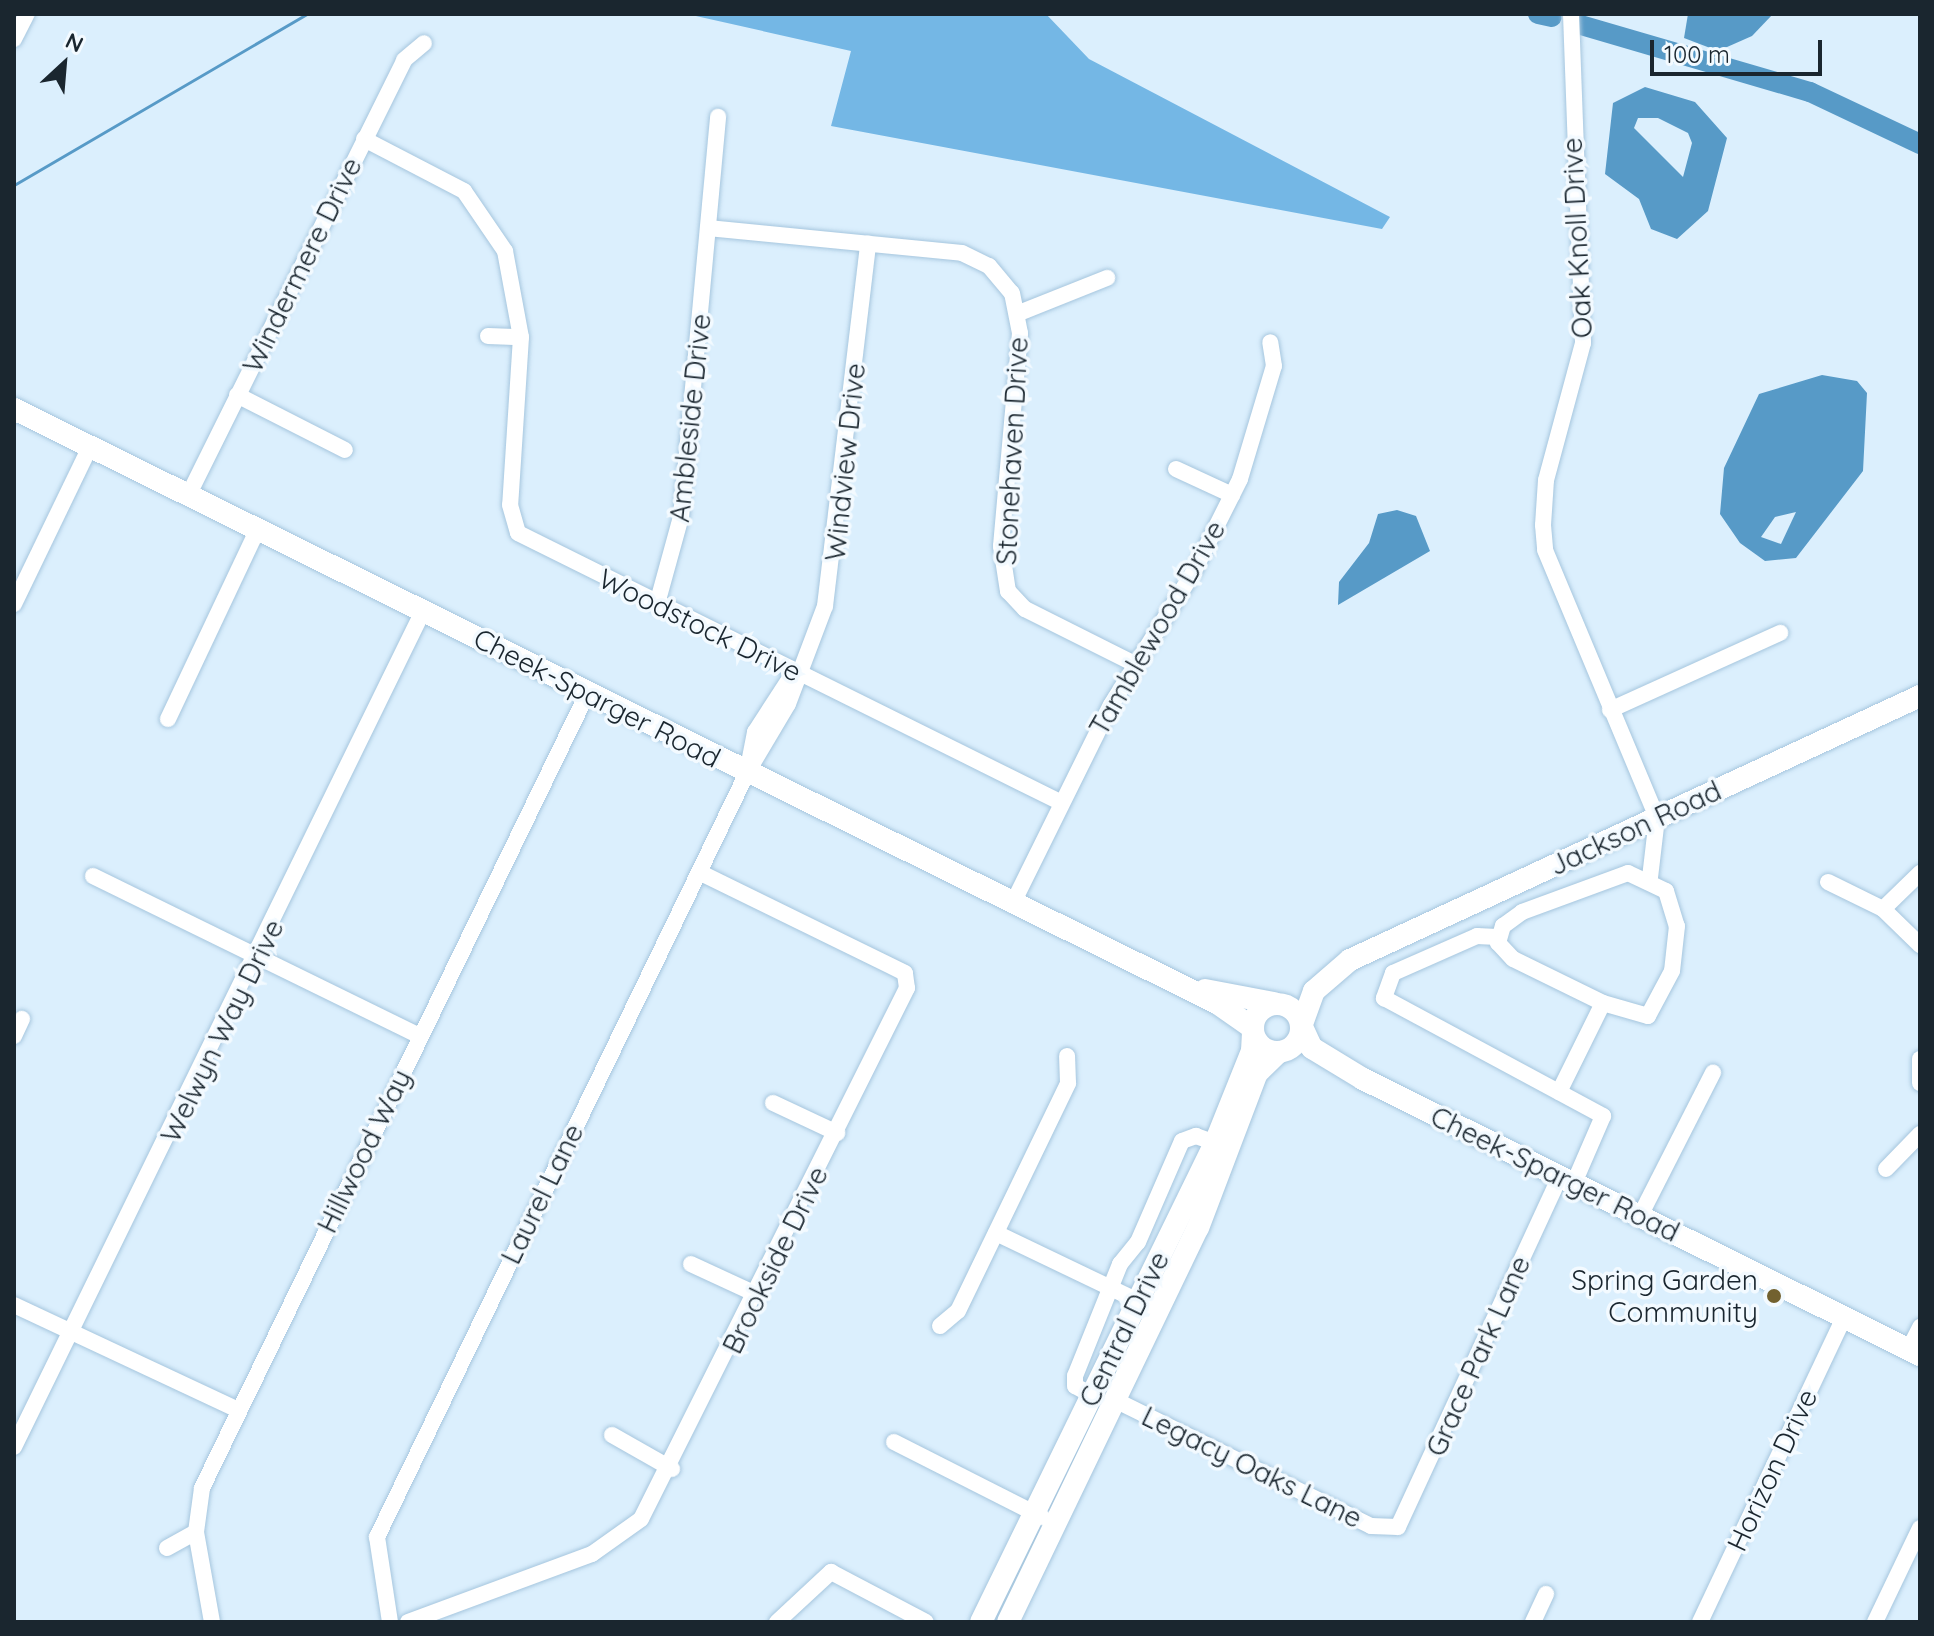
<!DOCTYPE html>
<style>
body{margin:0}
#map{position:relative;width:1934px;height:1636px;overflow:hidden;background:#dbeffd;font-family:Quicksand,sans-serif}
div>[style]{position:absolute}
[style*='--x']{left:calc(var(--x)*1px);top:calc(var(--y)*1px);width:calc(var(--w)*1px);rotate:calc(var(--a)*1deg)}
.forest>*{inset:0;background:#74b7e5}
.water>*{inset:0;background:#579ac7}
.stream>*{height:3px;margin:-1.5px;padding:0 1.5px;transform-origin:1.5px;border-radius:1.5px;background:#579ac7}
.river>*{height:20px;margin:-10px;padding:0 10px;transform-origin:10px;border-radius:10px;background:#579ac7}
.roads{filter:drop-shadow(0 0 2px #a6c6de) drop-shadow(0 0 2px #a6c6de)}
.minor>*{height:16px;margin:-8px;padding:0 8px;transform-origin:8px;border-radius:8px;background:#fff}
.major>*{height:22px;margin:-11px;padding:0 11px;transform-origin:11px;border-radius:11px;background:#fff}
.major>.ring{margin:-11px;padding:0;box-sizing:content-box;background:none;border:22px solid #fff;border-radius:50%}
.dots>*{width:22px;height:22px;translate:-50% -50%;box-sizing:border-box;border:4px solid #f3faff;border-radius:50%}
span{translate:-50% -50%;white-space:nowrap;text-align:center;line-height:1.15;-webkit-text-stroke:7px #f3faff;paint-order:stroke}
.street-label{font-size:28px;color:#1a262f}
.poi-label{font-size:28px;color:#1a262f}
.right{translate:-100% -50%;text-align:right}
.frame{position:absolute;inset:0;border:16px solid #1a262f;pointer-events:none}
.north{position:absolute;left:24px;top:24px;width:80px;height:80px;-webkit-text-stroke:6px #f3faff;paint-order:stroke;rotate:26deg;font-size:22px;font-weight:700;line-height:32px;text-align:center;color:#1a262f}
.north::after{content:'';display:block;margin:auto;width:28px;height:36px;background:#1a262f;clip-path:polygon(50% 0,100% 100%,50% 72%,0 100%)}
.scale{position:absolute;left:1650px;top:40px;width:172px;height:36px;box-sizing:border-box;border:4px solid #1a262f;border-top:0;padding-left:10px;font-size:24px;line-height:28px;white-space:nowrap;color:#1a262f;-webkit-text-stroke:6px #f3faff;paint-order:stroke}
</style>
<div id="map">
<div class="forest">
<div style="clip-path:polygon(687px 14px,1046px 14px,1089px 59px,1390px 217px,1382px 229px,831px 126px,851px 51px)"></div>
</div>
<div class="water">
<div style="clip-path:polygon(1688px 14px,1773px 14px,1752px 36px,1718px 51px,1684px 38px)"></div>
<div style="clip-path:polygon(evenodd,1645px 87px,1695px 102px,1727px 138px,1708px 211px,1677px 239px,1651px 229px,1639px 199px,1605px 174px,1613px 103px,1645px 87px,1638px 118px,1658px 118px,1688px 133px,1692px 143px,1683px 177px,1634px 128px,1638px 118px)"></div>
<div style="clip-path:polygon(evenodd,1822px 375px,1857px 381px,1867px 393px,1863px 471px,1796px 558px,1765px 561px,1740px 543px,1720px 514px,1724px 468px,1759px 394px,1822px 375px,1796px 512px,1781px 544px,1761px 537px,1775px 517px,1796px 512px)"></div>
<div style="clip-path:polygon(1397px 510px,1416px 516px,1430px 551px,1338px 605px,1339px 582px,1369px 543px,1378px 514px)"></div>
</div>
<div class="stream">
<div style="--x:14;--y:185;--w:339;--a:-30.3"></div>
</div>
<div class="river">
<div style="--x:1538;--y:14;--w:14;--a:12"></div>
<div style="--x:1574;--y:23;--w:246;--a:16.3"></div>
<div style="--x:1810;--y:92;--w:122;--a:25.3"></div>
</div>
<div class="roads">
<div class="minor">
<div style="--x:1571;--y:14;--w:329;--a:87.9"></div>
<div style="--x:1583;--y:343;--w:142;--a:105.1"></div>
<div style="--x:1546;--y:480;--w:45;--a:93.8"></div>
<div style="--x:1543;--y:525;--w:25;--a:85"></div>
<div style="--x:1545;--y:550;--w:290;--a:67.3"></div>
<div style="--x:1657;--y:818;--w:60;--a:96.7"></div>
<div style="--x:14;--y:39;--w:28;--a:-63"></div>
<div style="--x:364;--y:139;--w:113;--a:27.5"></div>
<div style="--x:464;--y:191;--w:73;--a:55.7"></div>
<div style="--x:505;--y:251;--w:87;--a:79.5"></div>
<div style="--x:521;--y:337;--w:168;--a:93.7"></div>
<div style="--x:510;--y:505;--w:29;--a:74"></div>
<div style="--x:518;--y:533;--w:607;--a:26.4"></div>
<div style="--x:708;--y:228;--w:255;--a:5.6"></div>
<div style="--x:962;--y:253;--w:30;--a:26"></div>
<div style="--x:989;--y:266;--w:35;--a:50"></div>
<div style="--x:1012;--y:293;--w:41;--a:78.7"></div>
<div style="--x:1020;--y:333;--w:214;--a:95.1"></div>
<div style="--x:1001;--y:546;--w:46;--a:81.2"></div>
<div style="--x:1008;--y:591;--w:25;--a:47"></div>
<div style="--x:1025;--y:609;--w:123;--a:26.6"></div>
<div style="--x:1019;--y:313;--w:95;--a:-21.7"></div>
<div style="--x:488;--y:336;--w:33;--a:2"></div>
<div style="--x:237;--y:395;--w:121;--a:27"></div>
<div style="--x:1176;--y:469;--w:62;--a:24.9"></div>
<div style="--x:189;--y:494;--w:484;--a:-63.6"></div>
<div style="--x:404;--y:60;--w:26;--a:-40"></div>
<div style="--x:14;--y:604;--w:174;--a:-64.2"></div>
<div style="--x:657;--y:604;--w:90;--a:-74.6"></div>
<div style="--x:681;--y:517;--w:402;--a:-84.7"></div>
<div style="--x:1610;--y:710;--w:187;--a:-24.4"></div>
<div style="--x:168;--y:719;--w:210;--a:-64.7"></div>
<div style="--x:748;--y:768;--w:37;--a:-79"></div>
<div style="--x:755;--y:732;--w:72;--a:-57"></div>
<div style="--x:1628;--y:873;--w:42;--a:25.3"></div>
<div style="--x:1666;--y:891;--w:37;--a:73"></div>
<div style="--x:1677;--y:926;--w:45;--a:96.3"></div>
<div style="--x:1672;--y:971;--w:51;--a:118.1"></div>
<div style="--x:1648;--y:1016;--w:47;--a:-163.9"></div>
<div style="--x:1603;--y:1003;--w:100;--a:-153.9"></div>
<div style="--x:1513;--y:959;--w:22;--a:-133"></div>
<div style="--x:1498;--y:943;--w:18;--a:-74"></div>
<div style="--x:1503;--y:926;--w:24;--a:-36"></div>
<div style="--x:1522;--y:912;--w:113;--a:-20.2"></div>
<div style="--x:93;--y:876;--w:364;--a:26.1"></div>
<div style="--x:1828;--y:882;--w:61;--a:26.1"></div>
<div style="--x:1883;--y:909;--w:52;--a:44.2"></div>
<div style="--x:1012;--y:905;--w:223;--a:-63.7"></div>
<div style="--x:1111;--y:705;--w:155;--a:-58.2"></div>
<div style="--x:1193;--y:573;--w:105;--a:-63.4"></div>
<div style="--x:1240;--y:479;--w:118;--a:-73.3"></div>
<div style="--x:1274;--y:366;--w:24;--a:-99"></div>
<div style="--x:1883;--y:909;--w:52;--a:-44.2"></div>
<div style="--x:1497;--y:937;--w:20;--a:-177"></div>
<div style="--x:1477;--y:936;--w:92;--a:156.2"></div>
<div style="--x:1393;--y:973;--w:27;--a:110"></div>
<div style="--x:1384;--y:998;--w:249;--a:28.3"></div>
<div style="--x:1603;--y:1116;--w:73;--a:113.4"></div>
<div style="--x:14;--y:1036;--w:19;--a:-65"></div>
<div style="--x:1920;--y:1059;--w:24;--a:90"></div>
<div style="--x:1559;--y:1092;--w:99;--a:-63.7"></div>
<div style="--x:773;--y:1103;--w:71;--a:25.1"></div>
<div style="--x:1886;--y:1169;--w:49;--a:-45.8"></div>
<div style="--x:1640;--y:1216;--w:161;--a:-63"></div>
<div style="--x:996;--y:1233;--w:166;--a:25.6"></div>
<div style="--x:691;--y:1264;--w:74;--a:24.8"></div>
<div style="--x:14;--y:1305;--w:247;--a:25.1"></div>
<div style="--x:940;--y:1326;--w:23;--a:-40"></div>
<div style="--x:958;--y:1311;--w:253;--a:-64.2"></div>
<div style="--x:1068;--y:1083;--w:27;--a:-92"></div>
<div style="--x:1909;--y:1349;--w:25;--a:-63"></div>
<div style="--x:1092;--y:1395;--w:19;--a:-152"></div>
<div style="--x:1075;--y:1386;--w:10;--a:-90"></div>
<div style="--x:1075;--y:1376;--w:121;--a:-68.1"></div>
<div style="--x:1120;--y:1264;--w:28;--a:-51"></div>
<div style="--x:1138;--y:1242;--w:110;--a:-66.5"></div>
<div style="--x:1182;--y:1141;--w:15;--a:-20"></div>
<div style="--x:1196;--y:1136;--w:20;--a:20"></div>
<div style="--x:1115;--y:1400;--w:285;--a:26.2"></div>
<div style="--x:1371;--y:1526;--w:27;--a:2"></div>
<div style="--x:1398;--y:1527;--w:387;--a:-65.2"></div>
<div style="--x:612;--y:1435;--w:69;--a:29.5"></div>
<div style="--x:894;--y:1442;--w:166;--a:26.9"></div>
<div style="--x:14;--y:1447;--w:931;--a:-63.93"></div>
<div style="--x:167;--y:1548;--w:33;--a:-29"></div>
<div style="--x:212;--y:1622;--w:91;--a:-100.1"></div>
<div style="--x:196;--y:1532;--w:44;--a:-82.2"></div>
<div style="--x:202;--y:1488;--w:885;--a:-64.13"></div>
<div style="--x:390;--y:1622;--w:86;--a:-98.7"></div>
<div style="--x:377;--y:1537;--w:849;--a:-64.16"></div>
<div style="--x:747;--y:773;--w:80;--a:-59.3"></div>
<div style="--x:788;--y:704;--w:105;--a:-69.3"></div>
<div style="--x:825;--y:606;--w:365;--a:-83.2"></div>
<div style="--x:408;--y:1622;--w:196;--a:-20.3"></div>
<div style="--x:592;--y:1554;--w:60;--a:-35.5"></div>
<div style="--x:641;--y:1519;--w:594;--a:-63.39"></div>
<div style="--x:907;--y:988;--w:15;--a:-98"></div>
<div style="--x:905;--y:973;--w:229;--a:-153.9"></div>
<div style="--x:777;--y:1622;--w:74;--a:-42.8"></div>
<div style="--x:831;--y:1572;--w:107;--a:27.8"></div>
<div style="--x:1533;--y:1622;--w:31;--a:-65"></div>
<div style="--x:1700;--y:1622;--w:337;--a:-64.7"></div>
<div style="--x:1875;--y:1622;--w:104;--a:-64.4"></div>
</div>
<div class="major">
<div style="--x:14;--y:409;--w:1342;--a:26.28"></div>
<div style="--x:1217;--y:1003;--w:44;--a:34.8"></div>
<div style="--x:1205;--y:990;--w:70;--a:10.7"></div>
<div class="ring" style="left:1253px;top:1004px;width:26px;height:26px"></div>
<div style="--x:1302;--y:1024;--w:35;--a:-70"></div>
<div style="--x:1314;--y:991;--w:48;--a:-40.7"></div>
<div style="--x:1350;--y:960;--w:628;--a:-24.85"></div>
<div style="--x:1302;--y:1027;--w:23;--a:65"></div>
<div style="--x:1312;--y:1048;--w:60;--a:31.3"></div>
<div style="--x:1363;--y:1079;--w:622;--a:26.36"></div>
<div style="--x:981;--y:1622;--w:533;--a:-63.96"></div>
<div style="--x:1215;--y:1143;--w:99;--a:-68.1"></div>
<div style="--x:1252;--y:1051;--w:19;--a:-87"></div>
<div style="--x:1008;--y:1622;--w:437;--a:-64.3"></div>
<div style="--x:1198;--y:1228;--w:166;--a:-69.2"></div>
<div style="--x:1257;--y:1073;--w:30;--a:-44"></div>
</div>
</div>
<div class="dots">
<div style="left:1774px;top:1296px;background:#72612f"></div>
</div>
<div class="street-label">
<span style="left:1577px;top:238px;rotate:-93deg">Oak Knoll Drive</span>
<span style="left:302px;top:265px;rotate:-64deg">Windermere Drive</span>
<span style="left:690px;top:418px;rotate:-84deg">Ambleside Drive</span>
<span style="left:1012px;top:451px;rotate:-87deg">Stonehaven Drive</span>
<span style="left:845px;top:462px;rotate:-84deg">Windview Drive</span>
<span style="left:700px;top:625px;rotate:26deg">Woodstock Drive</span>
<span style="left:1157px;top:628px;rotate:-60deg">Tamblewood Drive</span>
<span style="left:597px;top:698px;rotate:27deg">Cheek-Sparger Road</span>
<span style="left:1635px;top:828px;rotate:-25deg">Jackson Road</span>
<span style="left:222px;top:1031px;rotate:-64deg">Welwyn Way Drive</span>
<span style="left:364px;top:1151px;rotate:-64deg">Hillwood Way</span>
<span style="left:1555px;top:1174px;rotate:26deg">Cheek-Sparger Road</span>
<span style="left:542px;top:1194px;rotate:-64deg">Laurel Lane</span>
<span style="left:775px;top:1260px;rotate:-64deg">Brookside Drive</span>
<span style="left:1124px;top:1329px;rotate:-64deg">Central Drive</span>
<span style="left:1478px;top:1356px;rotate:-66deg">Grace Park Lane</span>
<span style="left:1252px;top:1467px;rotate:26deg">Legacy Oaks Lane</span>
<span style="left:1772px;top:1470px;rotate:-65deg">Horizon Drive</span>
</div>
<div class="poi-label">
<span class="right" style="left:1758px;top:1296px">Spring Garden<br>Community</span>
</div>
<div class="frame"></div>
<div class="north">N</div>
<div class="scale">100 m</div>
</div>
